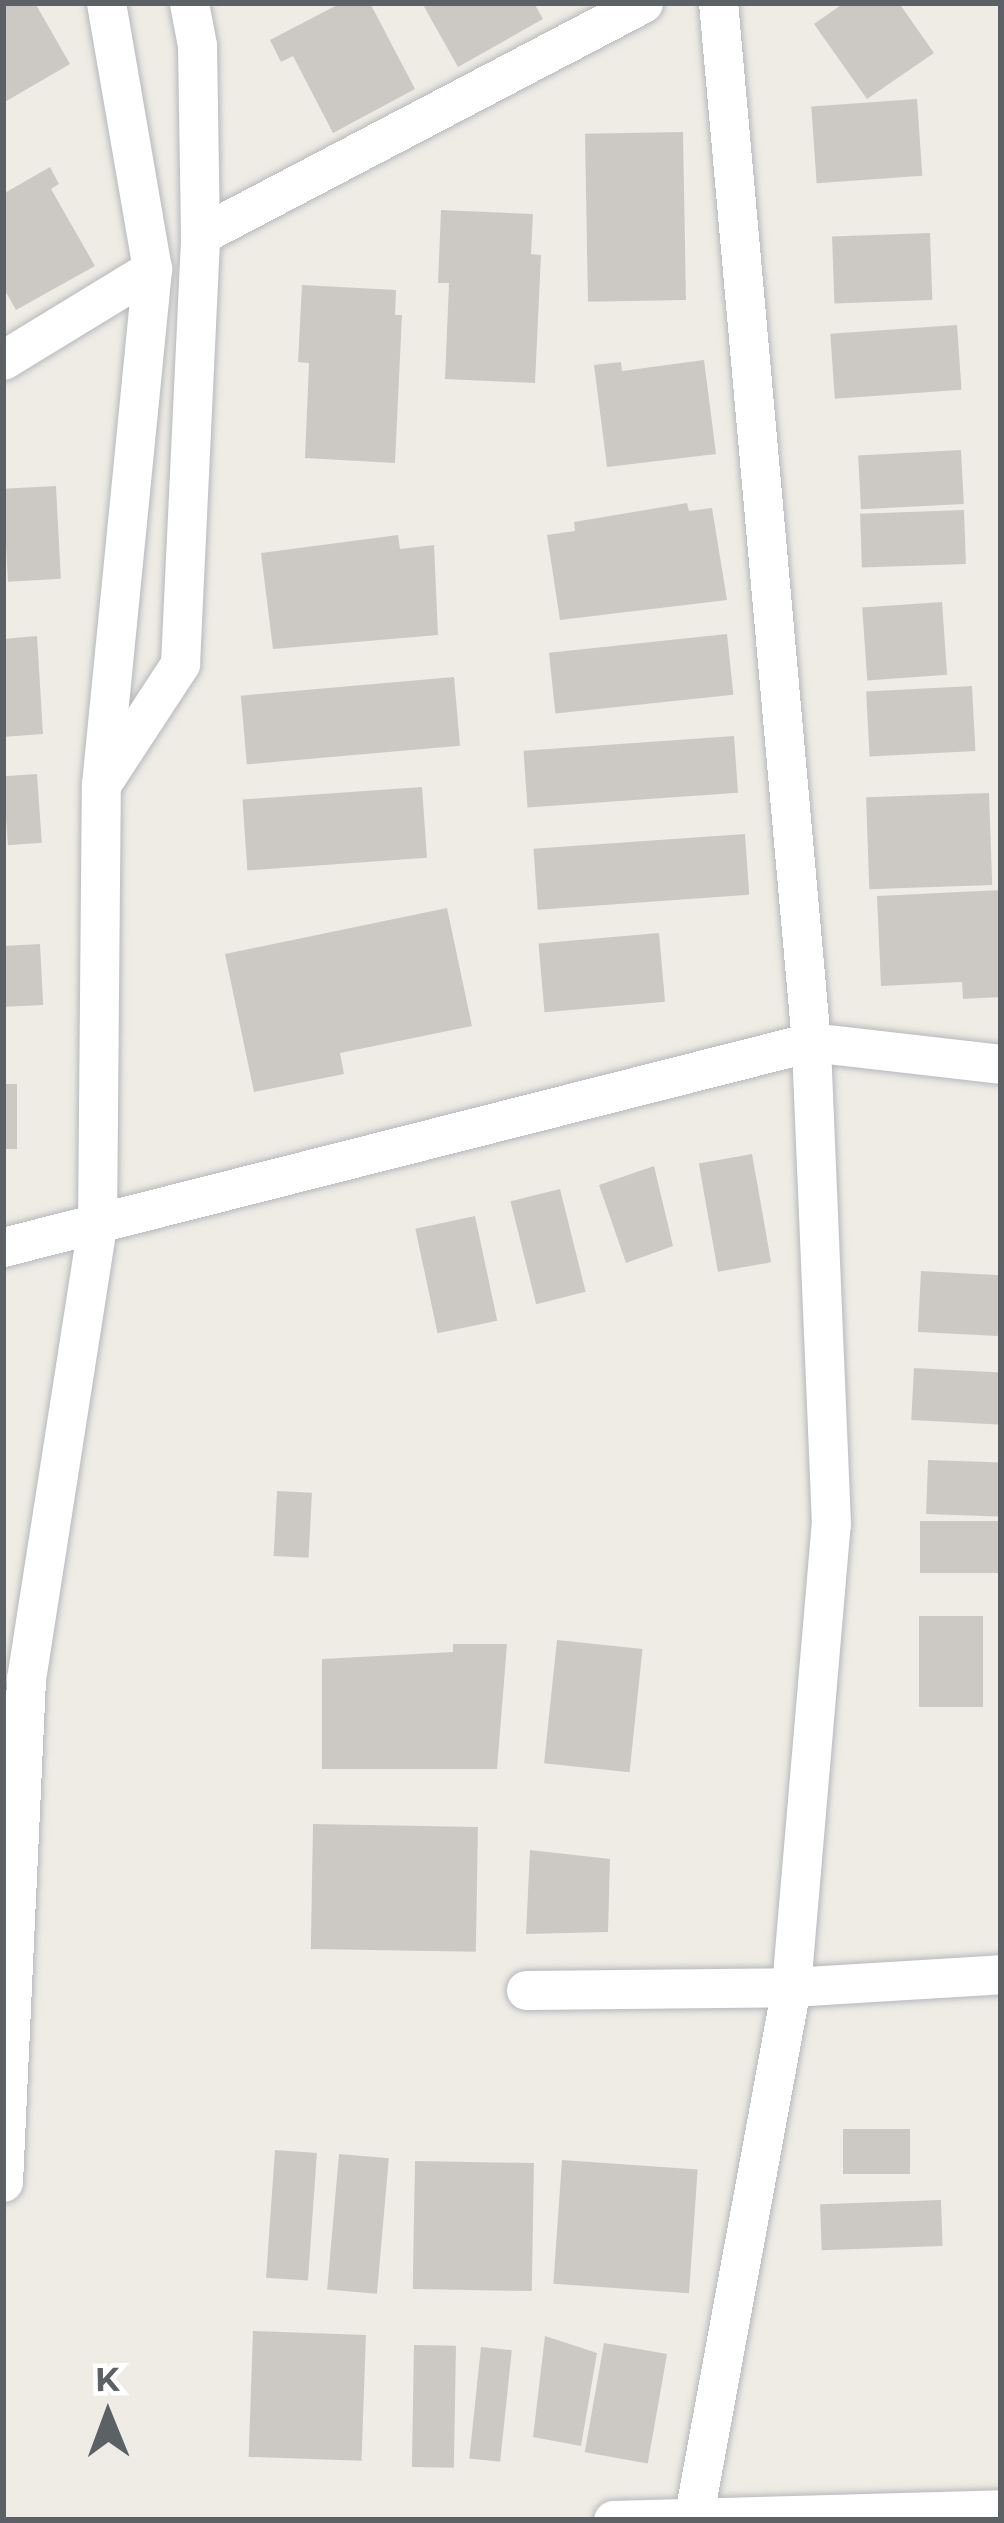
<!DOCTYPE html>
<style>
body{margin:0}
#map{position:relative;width:1004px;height:2523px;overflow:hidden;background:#efece5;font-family:Montserrat,sans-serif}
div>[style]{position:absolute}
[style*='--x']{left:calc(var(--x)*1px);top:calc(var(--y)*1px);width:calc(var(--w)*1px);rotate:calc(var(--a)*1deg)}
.building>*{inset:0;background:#ccc9c4;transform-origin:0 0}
.roads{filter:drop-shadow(0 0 3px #b5b8bc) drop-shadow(0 0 3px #b5b8bc)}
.street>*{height:39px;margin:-19.5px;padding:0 19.5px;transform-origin:19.5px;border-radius:19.5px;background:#fff}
span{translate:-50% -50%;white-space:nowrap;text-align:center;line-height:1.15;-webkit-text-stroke:9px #fff;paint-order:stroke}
.frame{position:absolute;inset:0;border:6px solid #5c6165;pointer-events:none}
.north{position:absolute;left:48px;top:2355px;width:120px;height:120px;-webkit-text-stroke:9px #fff;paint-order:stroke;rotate:359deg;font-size:33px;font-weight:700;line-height:48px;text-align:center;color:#5c6165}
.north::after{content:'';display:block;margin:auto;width:42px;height:54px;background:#5c6165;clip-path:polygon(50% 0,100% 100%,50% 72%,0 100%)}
</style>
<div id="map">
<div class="building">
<div style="clip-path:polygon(3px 3px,35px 3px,70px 64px,3px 103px)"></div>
<div style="clip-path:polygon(341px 3px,370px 3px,415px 89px,333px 133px,293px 56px,281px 62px,270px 40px)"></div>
<div style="clip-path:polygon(422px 3px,534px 3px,543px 19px,458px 67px)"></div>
<div style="clip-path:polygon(844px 3px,899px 3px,934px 53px,867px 99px,814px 24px)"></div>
<div style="left:917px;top:99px;width:77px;height:106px;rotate:86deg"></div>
<div style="left:683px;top:132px;width:168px;height:98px;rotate:89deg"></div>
<div style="clip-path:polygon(50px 167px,59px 184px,51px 189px,95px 266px,16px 310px,3px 287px,3px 194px)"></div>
<div style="clip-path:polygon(441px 210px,533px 214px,531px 254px,541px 255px,535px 383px,445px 379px,449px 283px,438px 283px)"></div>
<div style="left:930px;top:233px;width:67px;height:98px;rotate:88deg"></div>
<div style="clip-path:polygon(302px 285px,396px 290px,395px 315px,402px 315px,395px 463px,305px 458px,309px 363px,298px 362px)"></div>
<div style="left:957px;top:325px;width:65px;height:127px;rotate:86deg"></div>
<div style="clip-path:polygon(704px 360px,716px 454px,607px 467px,594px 365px,621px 362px,622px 371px)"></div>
<div style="left:961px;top:450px;width:54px;height:103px;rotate:87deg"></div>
<div style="left:56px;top:486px;width:93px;height:53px;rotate:87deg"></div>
<div style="clip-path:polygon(687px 503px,689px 511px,712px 508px,727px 600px,560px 620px,547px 535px,575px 531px,574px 522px)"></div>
<div style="left:964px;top:510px;width:54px;height:104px;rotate:88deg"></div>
<div style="clip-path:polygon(398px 535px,400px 549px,434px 545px,438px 635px,273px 649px,261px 553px)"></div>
<div style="left:942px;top:602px;width:73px;height:80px;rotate:86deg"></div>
<div style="left:727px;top:634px;width:61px;height:179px;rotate:84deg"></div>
<div style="clip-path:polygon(37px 636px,43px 734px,3px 737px,3px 639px)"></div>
<div style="left:454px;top:677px;width:69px;height:214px;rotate:85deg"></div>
<div style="left:972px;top:686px;width:65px;height:106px;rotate:87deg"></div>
<div style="left:734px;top:736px;width:57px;height:211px;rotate:86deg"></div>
<div style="left:37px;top:774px;width:69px;height:34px;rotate:86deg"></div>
<div style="left:422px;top:787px;width:71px;height:180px;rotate:86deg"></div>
<div style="left:989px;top:793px;width:92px;height:123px;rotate:88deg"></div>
<div style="left:745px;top:834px;width:61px;height:212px;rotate:86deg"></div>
<div style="clip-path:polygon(1001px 890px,1001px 997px,963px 999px,962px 982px,881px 986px,877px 896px)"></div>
<div style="clip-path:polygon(447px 908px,472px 1026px,340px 1053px,344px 1074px,254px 1092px,225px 954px)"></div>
<div style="left:659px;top:933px;width:69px;height:121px;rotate:85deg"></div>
<div style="left:40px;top:944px;width:61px;height:37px;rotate:87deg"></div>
<div style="left:3px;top:1084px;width:14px;height:65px"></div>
<div style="left:752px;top:1154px;width:110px;height:54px;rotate:80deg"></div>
<div style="clip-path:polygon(654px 1166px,673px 1246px,626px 1263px,599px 1185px)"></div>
<div style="left:560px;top:1189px;width:106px;height:51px;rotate:76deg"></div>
<div style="left:475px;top:1216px;width:107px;height:61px;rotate:78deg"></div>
<div style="left:921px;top:1271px;width:80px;height:61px;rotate:3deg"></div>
<div style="left:914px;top:1368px;width:87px;height:52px;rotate:3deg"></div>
<div style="left:928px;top:1460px;width:73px;height:54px;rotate:2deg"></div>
<div style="left:277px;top:1491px;width:35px;height:65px;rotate:3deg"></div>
<div style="left:920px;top:1521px;width:81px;height:52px"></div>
<div style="left:919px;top:1616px;width:64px;height:91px"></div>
<div style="left:557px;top:1640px;width:86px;height:124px;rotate:6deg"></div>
<div style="clip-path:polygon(453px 1644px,507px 1644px,497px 1769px,322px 1769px,322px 1659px,453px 1652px)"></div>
<div style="left:313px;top:1824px;width:165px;height:125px;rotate:1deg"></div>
<div style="clip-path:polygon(530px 1850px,610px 1859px,608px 1932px,526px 1934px)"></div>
<div style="left:843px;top:2129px;width:67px;height:45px"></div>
<div style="left:275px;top:2150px;width:42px;height:128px;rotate:4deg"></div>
<div style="left:339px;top:2154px;width:50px;height:136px;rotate:5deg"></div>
<div style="left:562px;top:2160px;width:136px;height:124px;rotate:4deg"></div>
<div style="left:415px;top:2161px;width:119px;height:128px;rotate:1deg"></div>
<div style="left:941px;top:2200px;width:46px;height:121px;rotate:88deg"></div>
<div style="left:253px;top:2331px;width:113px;height:126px;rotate:2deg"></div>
<div style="clip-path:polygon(545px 2336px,597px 2353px,581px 2446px,533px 2437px)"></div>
<div style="left:604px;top:2343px;width:64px;height:111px;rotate:10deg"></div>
<div style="left:414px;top:2345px;width:42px;height:122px;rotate:1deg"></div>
<div style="left:481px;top:2347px;width:31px;height:112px;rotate:6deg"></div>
</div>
<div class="roads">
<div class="street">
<div style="--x:200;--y:235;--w:500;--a:-27.64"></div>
<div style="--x:3;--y:360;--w:175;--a:-31.4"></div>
<div style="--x:104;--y:780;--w:139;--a:-56.8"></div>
<div style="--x:180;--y:664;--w:429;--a:-87.3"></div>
<div style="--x:200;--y:235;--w:190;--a:-90.9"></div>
<div style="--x:197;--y:45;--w:43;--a:-100.8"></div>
<div style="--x:3;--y:1247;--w:834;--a:-14.24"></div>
<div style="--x:811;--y:1042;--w:191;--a:6.6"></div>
<div style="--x:526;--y:1990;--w:265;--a:-0.6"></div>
<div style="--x:791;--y:1987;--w:210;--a:-3.5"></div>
<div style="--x:3;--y:2182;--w:504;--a:-87.38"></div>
<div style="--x:26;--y:1679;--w:460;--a:-81.1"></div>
<div style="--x:97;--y:1225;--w:441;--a:-89.5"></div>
<div style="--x:101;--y:784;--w:518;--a:-84.34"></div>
<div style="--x:152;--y:269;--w:270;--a:-99.8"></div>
<div style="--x:613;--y:2520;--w:388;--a:-1.6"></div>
<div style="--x:693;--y:2520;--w:542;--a:-79.58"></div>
<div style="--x:791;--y:1987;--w:465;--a:-85.1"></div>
<div style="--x:831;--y:1524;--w:482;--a:-92.4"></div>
<div style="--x:811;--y:1042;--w:1043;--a:-95.11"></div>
</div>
</div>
<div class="frame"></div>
<div class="north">K</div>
</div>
